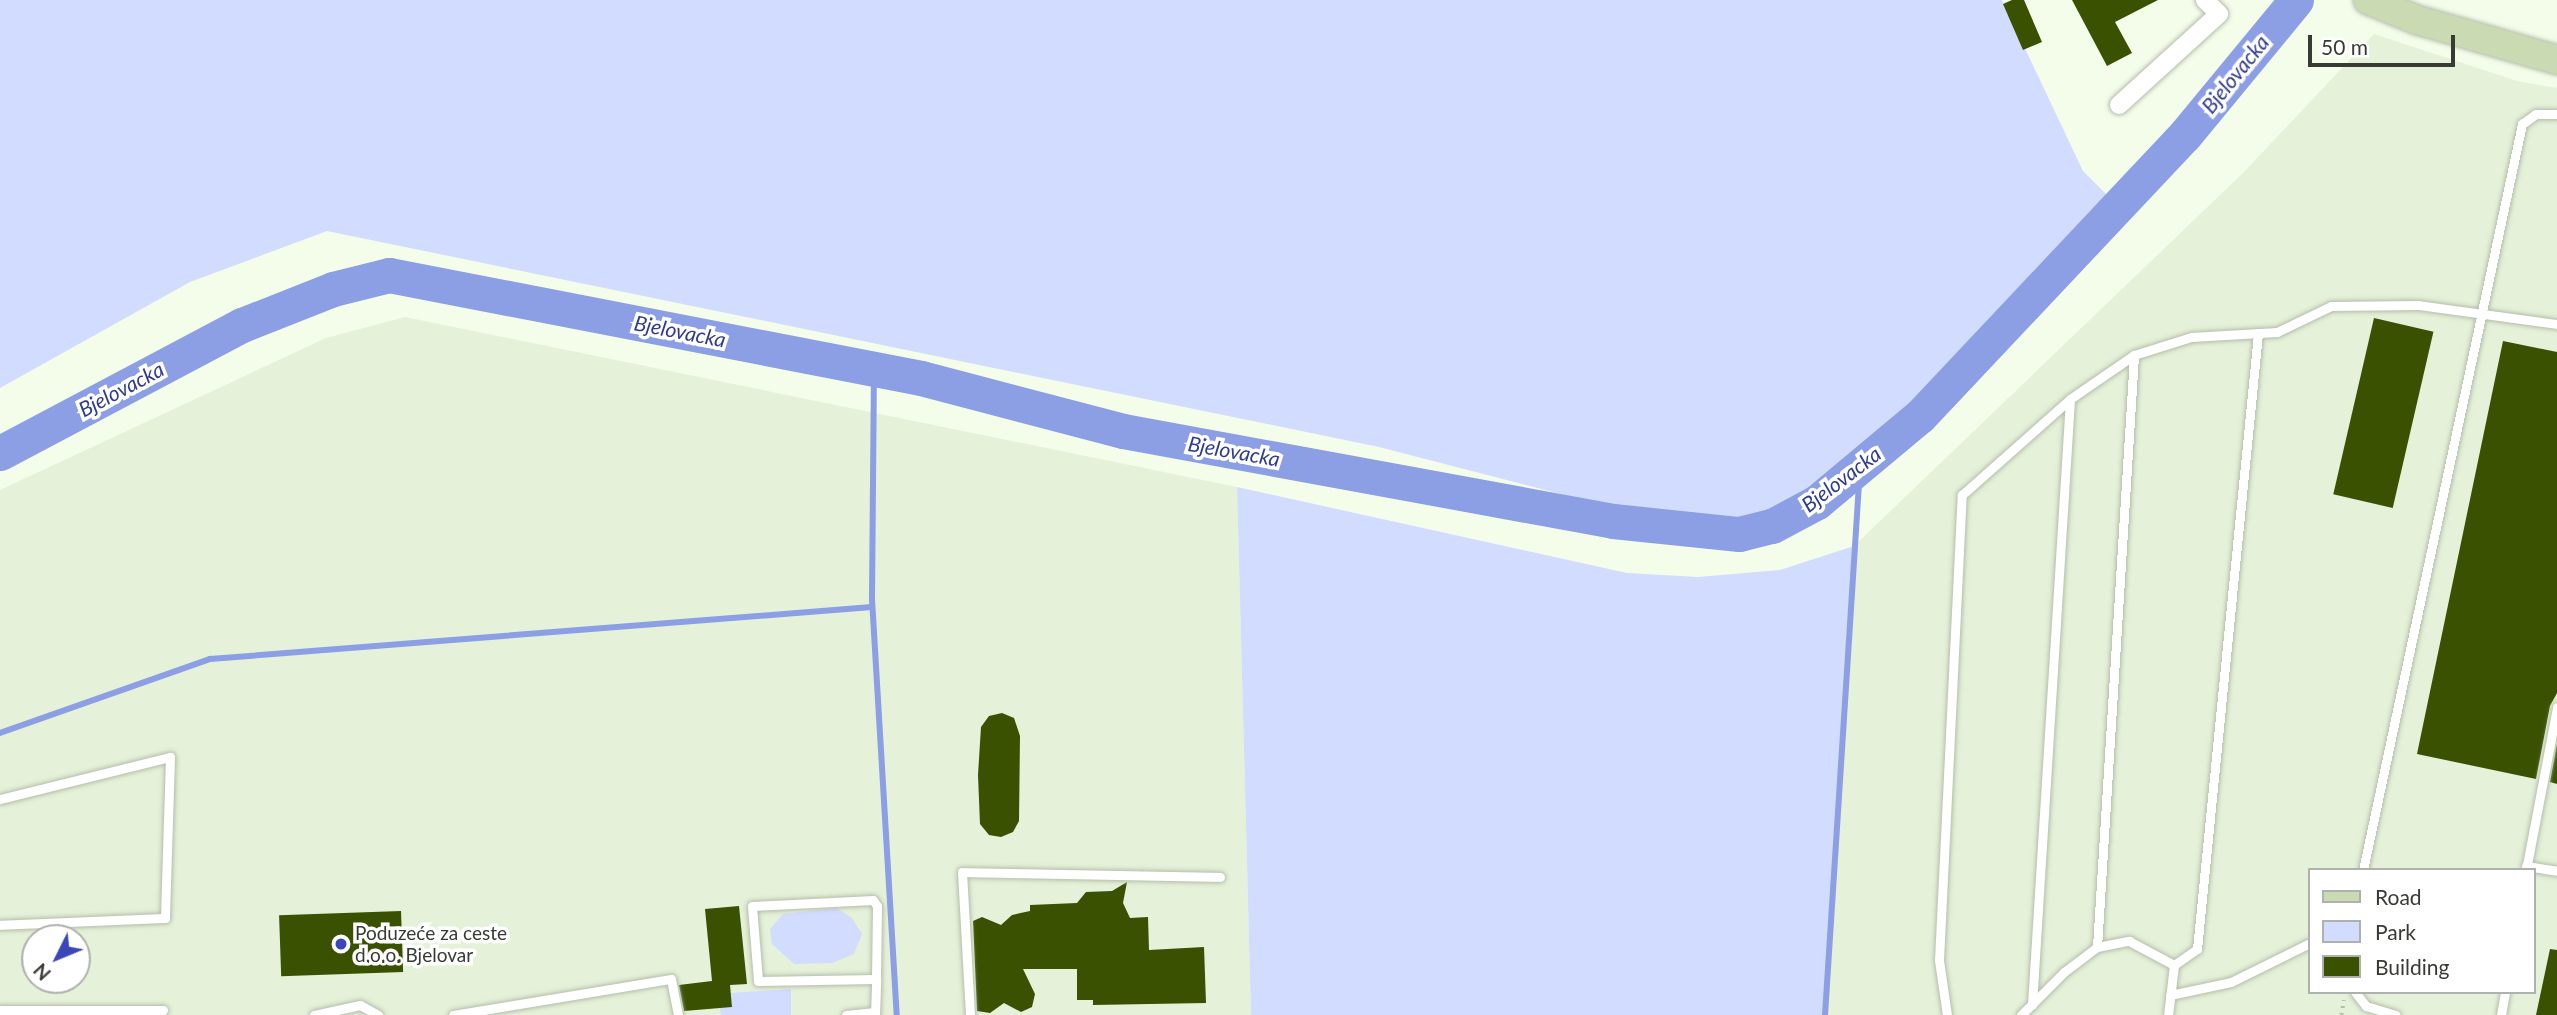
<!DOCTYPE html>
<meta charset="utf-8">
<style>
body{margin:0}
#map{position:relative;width:2557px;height:1015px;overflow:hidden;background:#f4fde9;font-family:Lato,sans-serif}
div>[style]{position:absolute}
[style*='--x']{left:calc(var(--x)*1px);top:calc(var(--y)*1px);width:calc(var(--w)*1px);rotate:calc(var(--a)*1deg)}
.built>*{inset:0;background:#e5f1d8}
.green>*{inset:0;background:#d2dcfe}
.stream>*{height:6px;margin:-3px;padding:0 3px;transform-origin:3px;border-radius:3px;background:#8c9ee4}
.river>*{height:35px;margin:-17.5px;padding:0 17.5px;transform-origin:17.5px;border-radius:17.5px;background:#8c9ee4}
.building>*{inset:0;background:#395100;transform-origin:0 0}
.path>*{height:3.5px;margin-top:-1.75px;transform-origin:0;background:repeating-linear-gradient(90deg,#b6bdad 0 2px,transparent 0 7px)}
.roads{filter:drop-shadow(0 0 2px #b5bdab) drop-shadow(0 0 2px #b5bdab)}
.service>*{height:9px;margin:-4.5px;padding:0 4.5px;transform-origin:4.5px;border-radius:4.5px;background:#fff}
.minor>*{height:18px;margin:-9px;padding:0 9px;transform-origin:9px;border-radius:9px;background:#fff}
.primary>*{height:28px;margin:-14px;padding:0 14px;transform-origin:14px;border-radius:14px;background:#cadab2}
.dots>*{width:19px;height:19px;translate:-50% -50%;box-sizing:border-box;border:4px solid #fff;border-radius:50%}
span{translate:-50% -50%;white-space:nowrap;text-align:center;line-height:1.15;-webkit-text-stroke:7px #fff;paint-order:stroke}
.poi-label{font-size:19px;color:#383b34}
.left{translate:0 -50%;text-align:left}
.water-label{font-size:21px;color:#303c8d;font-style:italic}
.legend{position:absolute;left:2308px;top:868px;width:228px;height:126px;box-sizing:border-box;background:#fff;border:2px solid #afb1ae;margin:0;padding:9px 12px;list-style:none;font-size:21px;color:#383b34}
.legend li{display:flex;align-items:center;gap:14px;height:35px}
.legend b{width:35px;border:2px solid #afb1ae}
.north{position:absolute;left:21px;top:924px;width:70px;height:70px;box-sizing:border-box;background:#fff;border:2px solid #afb1ae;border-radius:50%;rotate:227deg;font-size:19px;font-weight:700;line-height:28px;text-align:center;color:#383b34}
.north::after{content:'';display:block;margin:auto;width:24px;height:32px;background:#3a47ba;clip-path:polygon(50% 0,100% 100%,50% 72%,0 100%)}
.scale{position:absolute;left:2308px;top:35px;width:147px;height:32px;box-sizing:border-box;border:4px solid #383b34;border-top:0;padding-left:9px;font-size:21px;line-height:24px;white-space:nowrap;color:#383b34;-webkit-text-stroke:5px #fff;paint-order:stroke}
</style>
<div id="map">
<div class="built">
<div style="clip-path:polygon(evenodd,2374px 34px,2517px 81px,2557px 88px,2557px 1015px,1825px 1015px,1854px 546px,2244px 172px,2374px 34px,2310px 870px,2534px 870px,2534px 992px,2310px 992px,2310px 870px)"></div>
<div style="clip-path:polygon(evenodd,405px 317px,1237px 487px,1251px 1015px,0 1015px,0 490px,326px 338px,405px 317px,35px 938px,77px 938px,77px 980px,35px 980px,35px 938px)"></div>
</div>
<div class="green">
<div style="clip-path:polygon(0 0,2002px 0,2083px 171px,2118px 206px,1920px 416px,1848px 478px,1797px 513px,1739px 534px,1703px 531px,1379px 447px,327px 231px,190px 282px,0 388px)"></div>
<div style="clip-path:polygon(1237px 487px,1627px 573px,1698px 577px,1780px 570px,1854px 546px,1825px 1015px,1251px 1015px)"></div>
<div style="clip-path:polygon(837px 908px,852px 918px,862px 934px,854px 954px,832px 963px,794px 964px,772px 944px,770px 929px,783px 914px)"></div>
<div style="clip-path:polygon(791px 989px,791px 1015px,721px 1015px,720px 1008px,732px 1006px,731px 993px)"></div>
</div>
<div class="stream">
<div style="--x:874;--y:368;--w:231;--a:90.5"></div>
<div style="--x:872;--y:599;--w:417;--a:86.6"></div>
<div style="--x:0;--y:733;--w:223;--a:-19.4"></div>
<div style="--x:210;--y:659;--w:664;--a:-4.49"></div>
<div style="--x:1825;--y:1015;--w:548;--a:-86.34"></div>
</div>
<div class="river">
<div style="--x:0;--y:453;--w:274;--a:-27.9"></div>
<div style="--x:242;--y:325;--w:98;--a:-21.6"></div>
<div style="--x:333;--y:289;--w:58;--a:-14"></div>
<div style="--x:389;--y:275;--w:542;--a:10.96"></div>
<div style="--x:921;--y:378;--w:209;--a:14.7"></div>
<div style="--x:1123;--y:431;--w:498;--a:10.4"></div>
<div style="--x:1613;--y:521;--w:127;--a:5.9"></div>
<div style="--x:1739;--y:534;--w:34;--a:-14"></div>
<div style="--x:1772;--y:526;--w:51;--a:-28.1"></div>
<div style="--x:1817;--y:502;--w:134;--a:-39.9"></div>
<div style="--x:1920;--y:416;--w:385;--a:-46.7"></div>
<div style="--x:2184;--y:136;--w:176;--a:-50.5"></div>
</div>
<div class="building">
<div style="clip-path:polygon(2012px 0,2024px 0,2042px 42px,2023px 50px,2003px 4px)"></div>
<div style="clip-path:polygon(2072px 0,2158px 0,2115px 22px,2132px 53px,2107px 66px)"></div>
<div style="left:2374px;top:318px;width:61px;height:181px;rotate:13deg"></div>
<div style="clip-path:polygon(2503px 341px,2557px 352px,2557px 693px,2550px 706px,2536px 779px,2417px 754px)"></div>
<div style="clip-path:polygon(1002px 713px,1014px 718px,1020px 736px,1019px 821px,1013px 832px,1001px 837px,989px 835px,980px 824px,978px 775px,981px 727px,989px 716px)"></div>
<div style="clip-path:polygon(2557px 744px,2557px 784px,2550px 782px)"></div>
<div style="clip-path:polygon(1127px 882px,1123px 903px,1130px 918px,1148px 917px,1149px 950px,1204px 947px,1206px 1003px,1093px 1005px,1093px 1000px,1077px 1000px,1077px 969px,1023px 969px,1035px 994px,1032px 1007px,1021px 1012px,1004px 1003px,990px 1013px,977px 1011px,973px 921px,982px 917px,1001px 925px,1012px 915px,1030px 911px,1030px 905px,1077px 903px,1086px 892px,1112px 891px)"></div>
<div style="clip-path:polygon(739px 906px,747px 984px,730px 985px,732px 1007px,684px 1011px,679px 985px,712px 981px,705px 909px)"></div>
<div style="left:401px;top:911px;width:61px;height:122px;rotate:88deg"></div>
<div style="clip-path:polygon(2550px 949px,2557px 950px,2557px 1015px,2536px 1015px)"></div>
</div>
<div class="path">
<div style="--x:2341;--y:1015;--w:15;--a:-79"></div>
</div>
<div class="roads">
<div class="service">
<div style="--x:0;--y:799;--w:175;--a:-13.9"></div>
<div style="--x:170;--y:757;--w:161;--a:91.8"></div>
<div style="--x:165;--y:918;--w:165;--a:177.6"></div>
<div style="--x:2526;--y:866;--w:31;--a:9"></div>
<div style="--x:2363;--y:870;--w:763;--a:-77.97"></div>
<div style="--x:2522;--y:124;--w:17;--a:-36"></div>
<div style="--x:2536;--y:114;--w:21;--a:0"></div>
<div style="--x:2526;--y:870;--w:166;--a:-79.2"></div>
<div style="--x:2097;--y:947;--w:593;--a:-86.42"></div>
<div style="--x:2174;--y:965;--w:28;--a:-35"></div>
<div style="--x:2197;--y:949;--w:619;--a:-84.34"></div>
<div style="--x:2355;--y:992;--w:18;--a:52"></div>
<div style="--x:2366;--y:1006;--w:31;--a:17"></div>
<div style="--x:2170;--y:995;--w:62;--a:-12"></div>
<div style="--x:2231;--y:982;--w:88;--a:-26.3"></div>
<div style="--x:2032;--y:1005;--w:607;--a:-86.41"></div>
<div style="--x:0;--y:1010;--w:163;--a:0"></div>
<div style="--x:314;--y:1015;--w:47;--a:-12.3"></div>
<div style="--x:360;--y:1005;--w:21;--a:29"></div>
<div style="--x:453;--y:1015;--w:221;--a:-9.4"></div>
<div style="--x:671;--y:979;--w:37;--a:79"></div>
<div style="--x:846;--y:1015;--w:29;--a:-6"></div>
<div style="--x:875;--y:1015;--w:36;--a:-88"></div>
<div style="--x:876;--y:979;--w:73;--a:-89.2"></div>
<div style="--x:877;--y:906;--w:7;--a:-124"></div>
<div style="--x:873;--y:900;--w:121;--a:177.2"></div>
<div style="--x:752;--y:906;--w:75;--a:85.4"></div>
<div style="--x:758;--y:981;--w:118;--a:-1"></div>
<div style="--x:970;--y:1015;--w:143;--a:-93.2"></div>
<div style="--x:962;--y:872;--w:258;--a:1.1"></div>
<div style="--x:1947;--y:1015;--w:56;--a:-98.3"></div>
<div style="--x:1939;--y:960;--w:466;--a:-87.2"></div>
<div style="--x:1962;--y:495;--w:144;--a:-41.6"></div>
<div style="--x:2070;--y:399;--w:78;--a:-34.5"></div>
<div style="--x:2134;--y:355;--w:60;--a:-17.5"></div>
<div style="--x:2191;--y:337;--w:86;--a:-3.3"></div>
<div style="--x:2277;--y:332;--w:60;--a:-25.7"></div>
<div style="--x:2331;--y:306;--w:87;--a:-0.7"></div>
<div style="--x:2418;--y:305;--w:140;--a:7.8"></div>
<div style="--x:2021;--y:1015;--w:61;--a:-45"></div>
<div style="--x:2064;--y:972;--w:41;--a:-37.1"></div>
<div style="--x:2097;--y:947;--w:33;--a:-11"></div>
<div style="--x:2129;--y:941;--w:51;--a:28.1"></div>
<div style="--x:2174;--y:965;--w:50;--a:96.8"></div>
<div style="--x:2501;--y:1015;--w:23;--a:-80"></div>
</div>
<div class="minor">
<div style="--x:2119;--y:105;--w:135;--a:-42.3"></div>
<div style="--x:2219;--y:14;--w:20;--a:-135"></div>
</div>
<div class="primary">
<div style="--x:2368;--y:0;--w:53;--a:22.2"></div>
<div style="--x:2417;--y:20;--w:146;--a:15.9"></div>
</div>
</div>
<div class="dots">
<div style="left:341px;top:944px;background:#3a47ba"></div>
</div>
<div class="poi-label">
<span class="left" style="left:355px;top:944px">Poduzeće za ceste<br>d.o.o. Bjelovar</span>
</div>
<div class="water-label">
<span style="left:2235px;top:74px;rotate:-51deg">Bjelovacka</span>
<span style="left:680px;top:331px;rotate:11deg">Bjelovacka</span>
<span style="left:121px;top:389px;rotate:-28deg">Bjelovacka</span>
<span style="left:1234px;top:451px;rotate:10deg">Bjelovacka</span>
<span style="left:1841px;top:479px;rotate:-37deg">Bjelovacka</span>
</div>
<ul class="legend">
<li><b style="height:9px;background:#cadab2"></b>Road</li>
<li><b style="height:19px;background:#d2dcfe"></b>Park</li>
<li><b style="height:19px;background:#395100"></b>Building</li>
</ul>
<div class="north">N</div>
<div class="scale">50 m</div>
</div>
